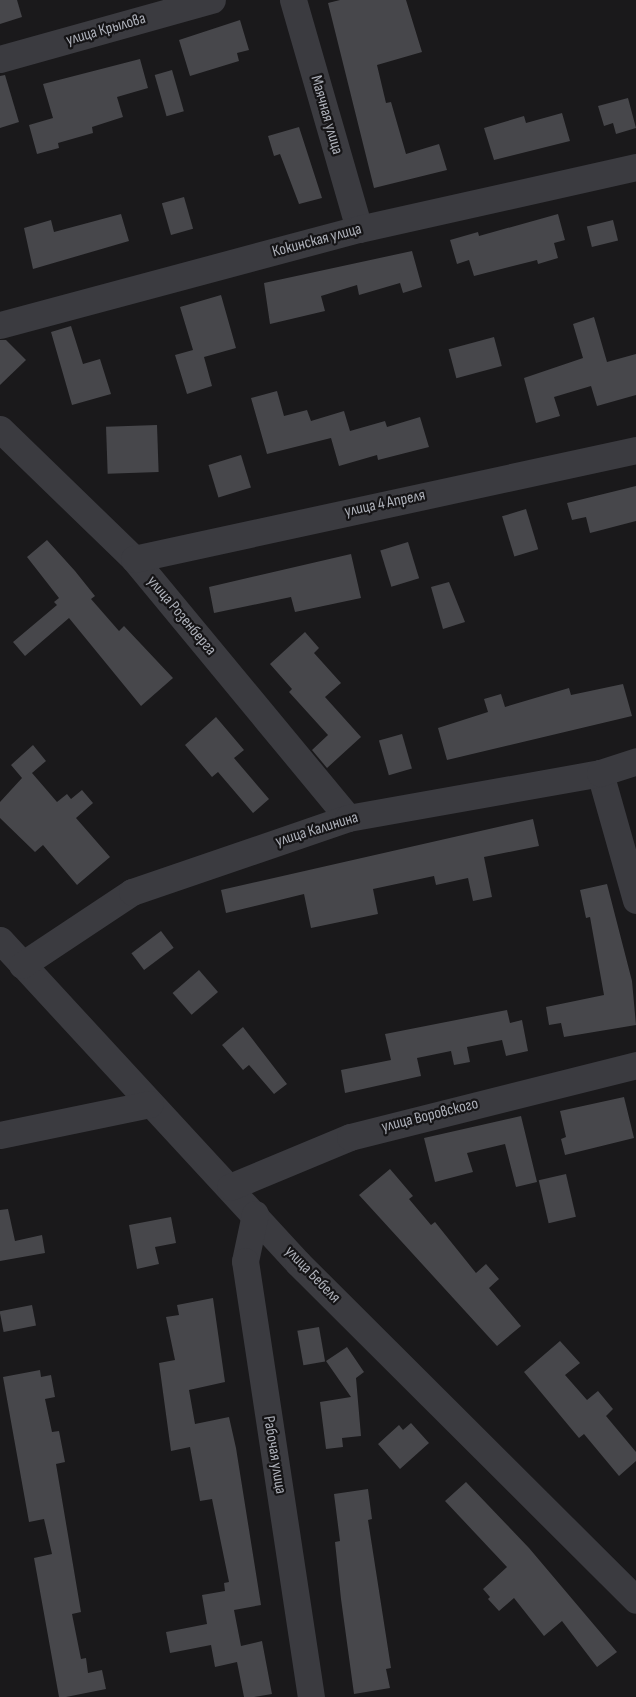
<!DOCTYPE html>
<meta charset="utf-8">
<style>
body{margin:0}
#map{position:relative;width:636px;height:1697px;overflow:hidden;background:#1a191b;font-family:"Sofia Sans Condensed",sans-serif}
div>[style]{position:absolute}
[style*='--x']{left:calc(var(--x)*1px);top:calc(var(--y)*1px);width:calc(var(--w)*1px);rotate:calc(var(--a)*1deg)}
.building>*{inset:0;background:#47474b;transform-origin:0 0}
.minor>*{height:27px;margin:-13.5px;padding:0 13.5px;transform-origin:13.5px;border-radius:13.5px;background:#3b3b40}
span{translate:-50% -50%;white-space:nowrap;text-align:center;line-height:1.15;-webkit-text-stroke:4.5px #151416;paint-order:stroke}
.street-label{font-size:16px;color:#adb0b9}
</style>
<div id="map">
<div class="building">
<div style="clip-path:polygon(0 0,17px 0,22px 17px,0 24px)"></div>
<div style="clip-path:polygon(340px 0,406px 0,422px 52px,377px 65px,386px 103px,391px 102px,406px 154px,439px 144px,447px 170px,374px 188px,328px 3px)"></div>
<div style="clip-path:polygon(240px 20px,249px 50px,237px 53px,239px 61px,190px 76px,179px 40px)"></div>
<div style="clip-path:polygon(140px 59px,148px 88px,117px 97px,123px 117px,92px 127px,93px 133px,58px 143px,59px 148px,37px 154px,29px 125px,53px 118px,43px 84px)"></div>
<div style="left:172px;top:70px;width:43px;height:18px;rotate:74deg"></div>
<div style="clip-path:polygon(5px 75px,19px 122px,0 128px,0 76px)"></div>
<div style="clip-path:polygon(628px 98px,636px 128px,616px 134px,613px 123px,604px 126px,598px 106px)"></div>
<div style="clip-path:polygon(562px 113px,570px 141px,494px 160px,484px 128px,524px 116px,526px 123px)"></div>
<div style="clip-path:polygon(299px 127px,322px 198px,299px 204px,280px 154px,274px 156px,268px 136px)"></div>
<div style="left:184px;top:197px;width:33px;height:23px;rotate:74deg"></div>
<div style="clip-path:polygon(121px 214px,129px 241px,33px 269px,24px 228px,51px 220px,54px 232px)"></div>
<div style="clip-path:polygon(558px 214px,565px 240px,554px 243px,558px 258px,538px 264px,537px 260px,474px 276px,469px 260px,457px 264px,450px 240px,478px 232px,479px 236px)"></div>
<div style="left:613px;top:220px;width:21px;height:27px;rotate:76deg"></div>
<div style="clip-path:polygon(412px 251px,422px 287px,403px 293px,400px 283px,359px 295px,357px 285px,321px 296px,325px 311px,270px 324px,264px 283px)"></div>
<div style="clip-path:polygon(221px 295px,236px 348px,204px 357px,212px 386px,187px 394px,175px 355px,193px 350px,180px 307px)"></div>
<div style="clip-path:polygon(594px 317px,607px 362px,636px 354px,636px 395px,597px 406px,591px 386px,554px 397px,560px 416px,536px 423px,524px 378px,583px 358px,573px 324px)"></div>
<div style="clip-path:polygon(71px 326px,83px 364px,100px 359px,111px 394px,72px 405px,51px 332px)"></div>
<div style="left:494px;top:337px;width:30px;height:47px;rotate:75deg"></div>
<div style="clip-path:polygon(0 340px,6px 340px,26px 360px,0 385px)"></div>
<div style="clip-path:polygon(277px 391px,284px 416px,307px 410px,311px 421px,344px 411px,350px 431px,385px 421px,387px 427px,420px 417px,429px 447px,378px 460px,377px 455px,339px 466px,331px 438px,267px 454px,251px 398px)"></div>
<div style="left:157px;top:425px;width:47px;height:51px;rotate:88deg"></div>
<div style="left:241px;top:455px;width:34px;height:34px;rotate:73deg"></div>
<div style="clip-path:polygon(636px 486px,636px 521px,590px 533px,586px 517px,572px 520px,567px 503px)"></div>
<div style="left:526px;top:509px;width:42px;height:25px;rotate:73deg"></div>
<div style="clip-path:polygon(47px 540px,75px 571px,95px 596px,91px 599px,119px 631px,124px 626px,173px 678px,141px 706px,69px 618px,25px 656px,13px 642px,57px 605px,54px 602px,59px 598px,27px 557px)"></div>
<div style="left:408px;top:542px;width:38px;height:29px;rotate:73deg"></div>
<div style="clip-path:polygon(351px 554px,361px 598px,295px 612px,291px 597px,214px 613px,209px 587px)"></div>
<div style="clip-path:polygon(449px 582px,465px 622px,443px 629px,431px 587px)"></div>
<div style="clip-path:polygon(305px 632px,319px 648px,314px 653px,341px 683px,325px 697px,361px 737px,327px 768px,312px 750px,328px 735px,289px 692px,292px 689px,270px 664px)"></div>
<div style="clip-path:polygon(623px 684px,632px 716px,447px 760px,438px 728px,488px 712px,484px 699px,501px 694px,505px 707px,569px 688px,571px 695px)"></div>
<div style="clip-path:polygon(216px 717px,244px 750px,234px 758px,269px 799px,253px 813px,218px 772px,212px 777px,185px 745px)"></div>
<div style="left:402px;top:734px;width:36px;height:24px;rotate:74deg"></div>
<div style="clip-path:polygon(33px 745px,46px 761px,32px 773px,57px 802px,67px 794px,71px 799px,82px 790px,93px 803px,76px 818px,110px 857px,77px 885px,43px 845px,35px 852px,0 818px,0 802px,22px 778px,11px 765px)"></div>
<div style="clip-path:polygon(533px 819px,539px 846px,484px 857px,492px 897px,473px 901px,468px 878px,436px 885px,434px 876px,373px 889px,378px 914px,311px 928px,304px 894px,226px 913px,221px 890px)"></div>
<div style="clip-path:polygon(607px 884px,632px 981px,636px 1025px,564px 1037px,561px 1023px,549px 1025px,546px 1007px,604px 995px,590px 917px,586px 918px,580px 890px)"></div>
<div style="left:161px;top:931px;width:21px;height:37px;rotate:53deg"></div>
<div style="left:199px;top:970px;width:29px;height:35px;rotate:49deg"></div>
<div style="clip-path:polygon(507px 1010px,510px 1023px,522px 1020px,528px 1051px,506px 1056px,502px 1040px,467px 1047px,470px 1062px,454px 1065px,451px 1051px,417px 1058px,421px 1076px,345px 1093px,341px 1070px,391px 1060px,385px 1034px)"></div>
<div style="clip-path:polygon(243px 1027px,287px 1084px,274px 1094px,249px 1065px,243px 1070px,222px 1045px)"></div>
<div style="clip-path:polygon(624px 1097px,634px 1138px,565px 1155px,561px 1139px,566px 1137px,560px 1111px)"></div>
<div style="clip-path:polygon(521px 1116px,537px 1182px,516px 1187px,505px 1144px,467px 1153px,473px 1172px,435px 1182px,424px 1138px)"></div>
<div style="clip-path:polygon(390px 1169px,413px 1196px,409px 1199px,431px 1225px,435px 1222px,476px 1273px,486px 1264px,499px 1279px,489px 1288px,521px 1326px,497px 1346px,359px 1195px)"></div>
<div style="left:566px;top:1174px;width:44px;height:28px;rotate:77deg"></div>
<div style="clip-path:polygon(8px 1209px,15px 1241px,42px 1235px,45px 1253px,0 1261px,0 1210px)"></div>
<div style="clip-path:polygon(171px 1217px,176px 1243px,155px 1247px,159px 1264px,137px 1269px,129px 1225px)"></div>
<div style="clip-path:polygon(213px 1298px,225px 1382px,189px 1390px,195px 1424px,229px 1417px,236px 1448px,261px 1605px,234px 1610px,241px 1646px,262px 1641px,272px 1694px,254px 1697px,244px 1697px,237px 1662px,215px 1667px,211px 1645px,170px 1653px,166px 1632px,207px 1624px,202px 1595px,225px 1591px,224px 1583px,229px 1582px,212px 1499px,200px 1501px,190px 1447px,171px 1451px,159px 1363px,175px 1360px,166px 1317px,179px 1315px,177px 1305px)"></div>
<div style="left:32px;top:1305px;width:21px;height:33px;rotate:79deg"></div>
<div style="left:319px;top:1327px;width:35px;height:22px;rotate:80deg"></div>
<div style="clip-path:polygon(560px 1341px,580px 1363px,565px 1375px,587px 1400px,598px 1391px,613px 1409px,606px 1416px,636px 1452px,636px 1461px,619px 1476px,584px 1434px,579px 1438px,524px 1372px)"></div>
<div style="clip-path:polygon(347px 1347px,364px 1372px,356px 1378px,361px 1436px,342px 1438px,343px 1447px,326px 1449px,320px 1402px,351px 1397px,326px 1361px)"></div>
<div style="clip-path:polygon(40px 1370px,41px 1377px,51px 1375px,55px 1397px,45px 1399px,52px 1432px,59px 1431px,65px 1462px,56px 1464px,81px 1612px,72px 1614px,81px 1659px,86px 1658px,88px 1673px,102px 1670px,106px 1689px,66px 1697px,59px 1697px,34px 1558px,52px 1554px,44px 1519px,29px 1522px,3px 1377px)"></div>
<div style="clip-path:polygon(411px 1423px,429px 1443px,400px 1469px,378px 1444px,399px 1425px,403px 1430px)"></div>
<div style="clip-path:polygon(466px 1482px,529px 1548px,617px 1652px,597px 1667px,562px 1621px,544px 1636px,514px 1598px,499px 1611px,488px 1599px,490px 1597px,483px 1589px,507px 1567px,445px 1501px)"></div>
<div style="clip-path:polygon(368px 1489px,372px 1519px,368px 1520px,391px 1668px,386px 1669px,390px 1688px,354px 1694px,341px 1599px,335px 1542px,340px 1541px,334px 1494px)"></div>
</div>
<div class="minor">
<div style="--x:293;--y:0;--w:238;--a:73.9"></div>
<div style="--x:0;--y:59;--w:220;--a:-15.6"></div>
<div style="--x:0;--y:325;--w:372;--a:-15"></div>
<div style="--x:359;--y:229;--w:284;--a:-12.6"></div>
<div style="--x:0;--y:429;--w:187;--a:44.1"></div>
<div style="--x:134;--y:559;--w:336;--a:50.4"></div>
<div style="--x:134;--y:559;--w:514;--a:-12.25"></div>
<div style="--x:600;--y:773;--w:132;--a:74.2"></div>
<div style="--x:0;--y:940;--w:439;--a:47.3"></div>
<div style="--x:298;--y:1263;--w:477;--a:44.9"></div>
<div style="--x:22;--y:965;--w:132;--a:-33.6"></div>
<div style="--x:132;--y:892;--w:228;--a:-18.9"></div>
<div style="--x:348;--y:818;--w:256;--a:-10.1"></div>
<div style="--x:600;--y:773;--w:38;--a:-18"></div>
<div style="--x:0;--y:1135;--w:153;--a:-11.7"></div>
<div style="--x:230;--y:1187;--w:130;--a:-22.6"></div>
<div style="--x:350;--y:1137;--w:295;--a:-14.1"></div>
<div style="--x:255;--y:1214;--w:48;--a:102"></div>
<div style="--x:245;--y:1261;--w:441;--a:81.4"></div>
</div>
<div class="street-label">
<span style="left:106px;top:30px;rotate:-16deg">улица Крылова</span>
<span style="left:326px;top:115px;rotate:74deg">Маячная улица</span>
<span style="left:317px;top:241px;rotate:-15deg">Кокинская улица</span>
<span style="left:385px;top:504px;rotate:-12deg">улица 4 Апреля</span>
<span style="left:181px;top:616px;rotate:50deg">улица Розенберга</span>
<span style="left:317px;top:830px;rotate:-17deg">улица Калинина</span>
<span style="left:430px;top:1116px;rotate:-14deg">улица Воровского</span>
<span style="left:312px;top:1275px;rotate:46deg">улица Бебеля</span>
<span style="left:274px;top:1455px;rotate:81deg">Рабочая улица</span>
</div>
</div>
